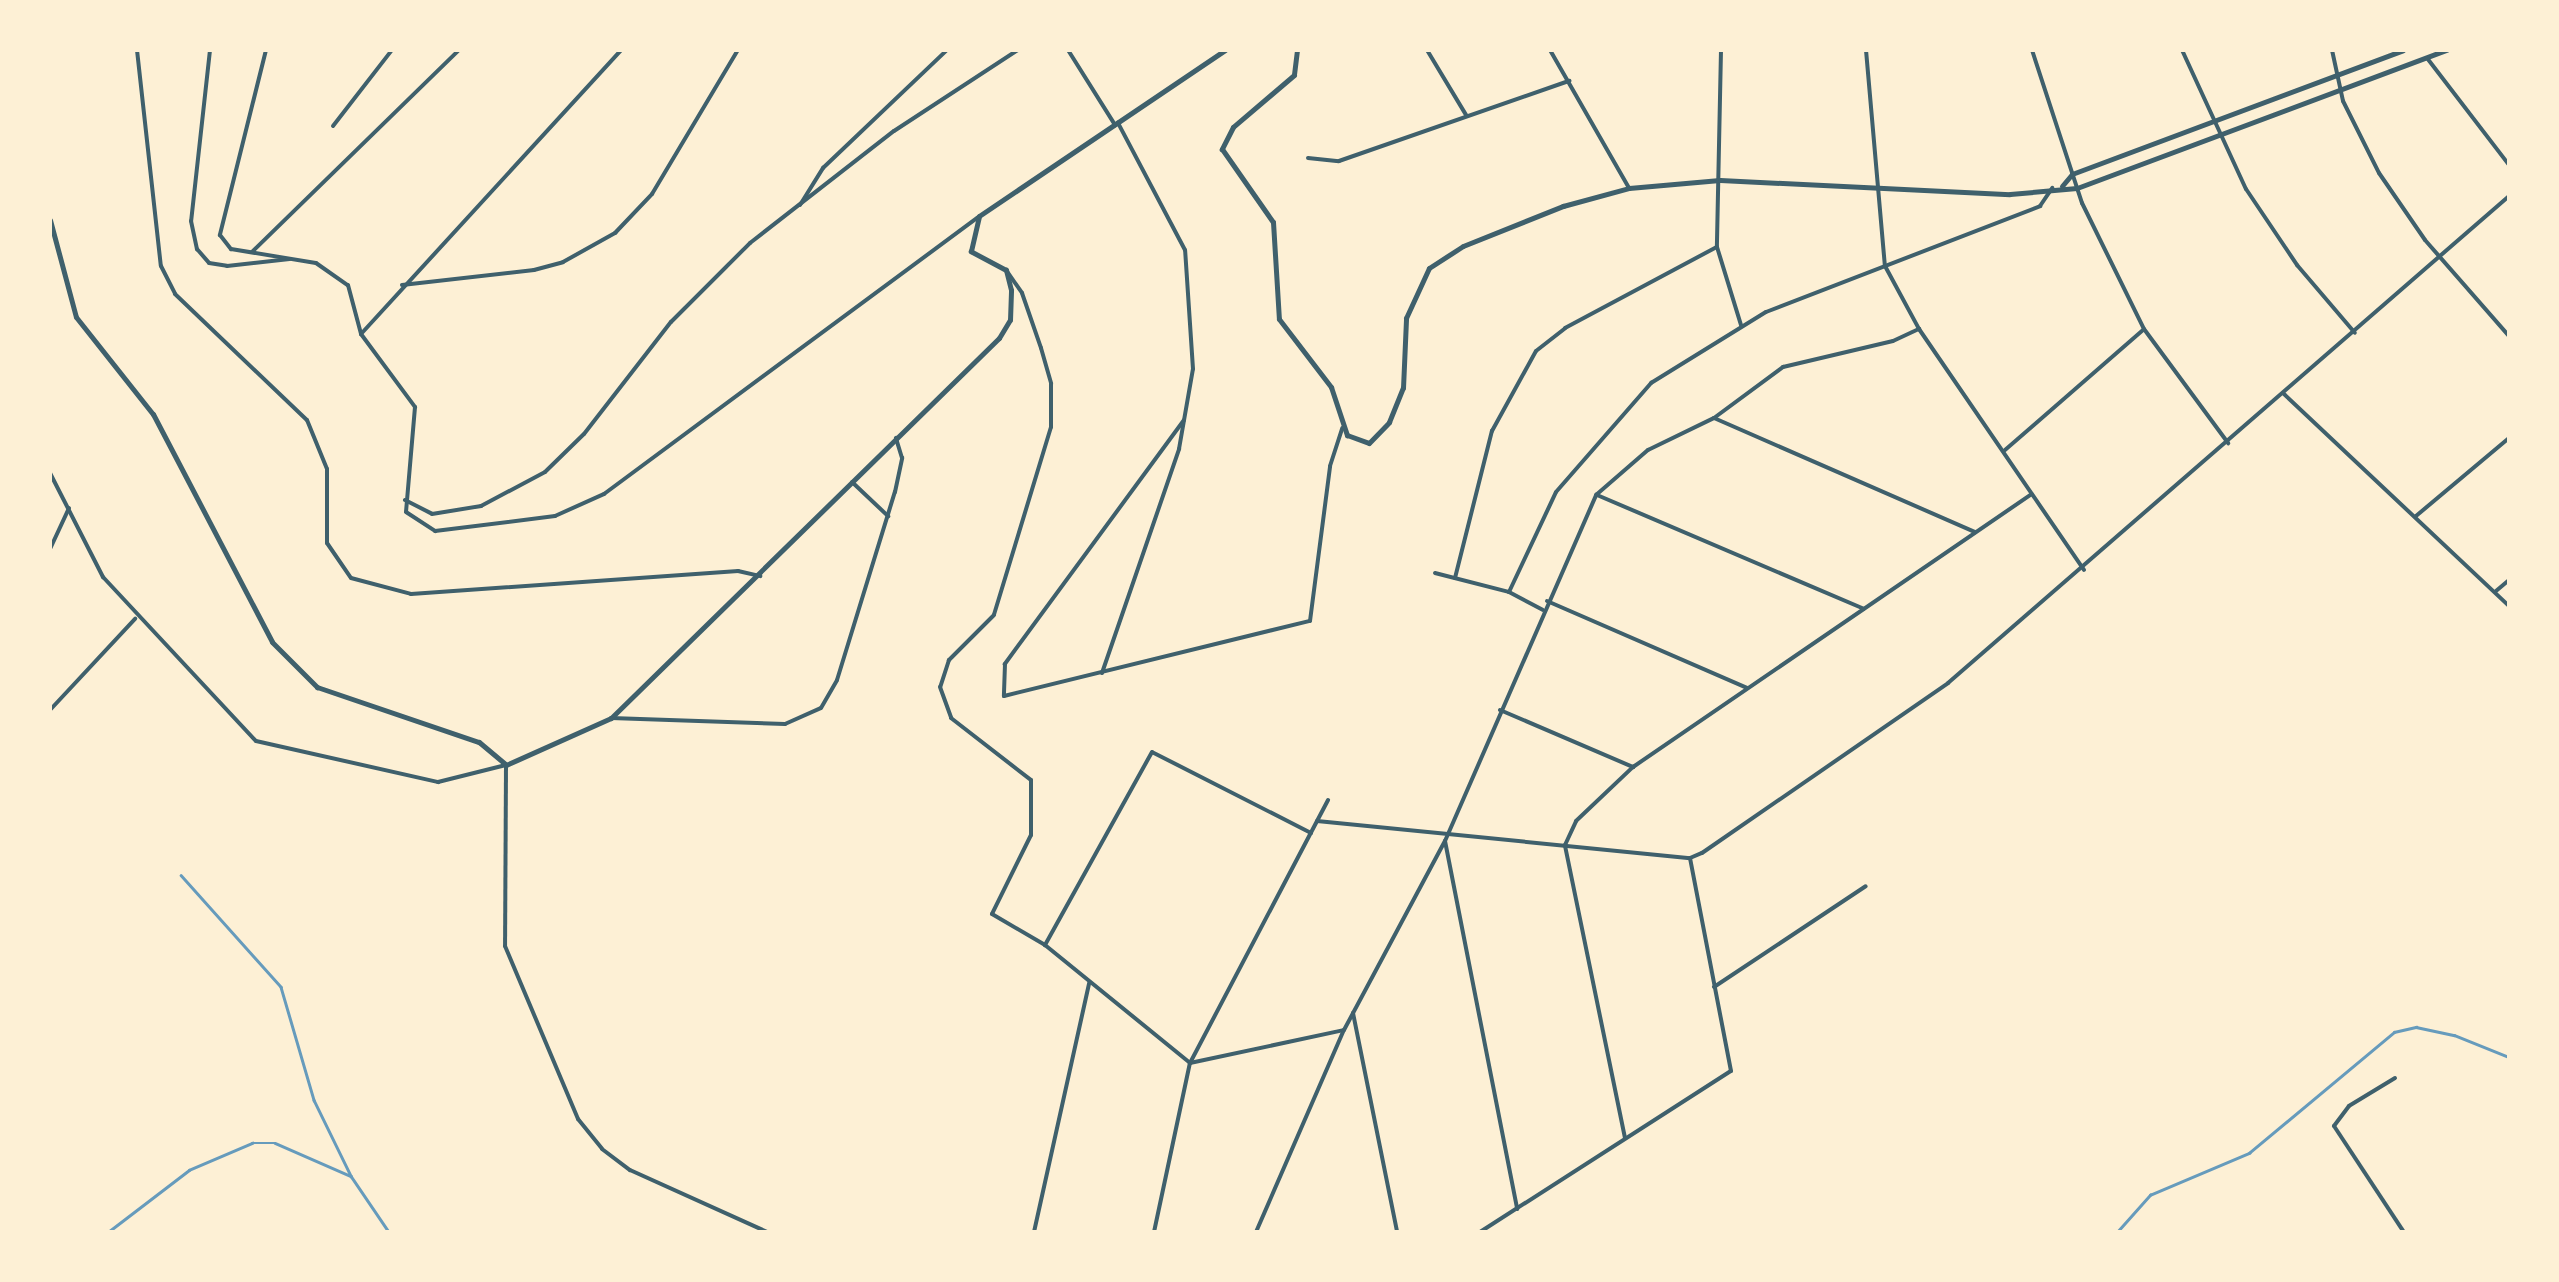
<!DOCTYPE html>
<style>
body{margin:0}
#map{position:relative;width:2559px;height:1282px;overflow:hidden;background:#fdf0d5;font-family:Ubuntu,sans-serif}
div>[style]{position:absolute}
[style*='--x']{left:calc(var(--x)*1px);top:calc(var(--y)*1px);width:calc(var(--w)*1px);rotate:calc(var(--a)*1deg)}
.stream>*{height:2.5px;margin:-1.25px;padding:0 1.25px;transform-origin:1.25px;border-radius:1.25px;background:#669bbc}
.minor>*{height:4px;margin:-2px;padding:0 2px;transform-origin:2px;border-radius:2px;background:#3f606c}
.tertiary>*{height:5px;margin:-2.5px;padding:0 2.5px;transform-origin:2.5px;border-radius:2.5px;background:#3f606c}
span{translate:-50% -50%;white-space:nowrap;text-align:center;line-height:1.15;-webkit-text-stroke:10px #fdf0d5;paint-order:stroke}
.frame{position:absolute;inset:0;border:52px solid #fdf0d5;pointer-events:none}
</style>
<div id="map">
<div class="stream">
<div style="--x:181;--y:875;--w:150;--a:48.2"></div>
<div style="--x:281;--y:987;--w:118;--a:73.7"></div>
<div style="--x:314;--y:1100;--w:85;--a:64"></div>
<div style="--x:108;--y:1232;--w:102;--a:-37.4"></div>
<div style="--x:189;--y:1170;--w:69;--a:-23.2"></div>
<div style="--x:252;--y:1143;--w:23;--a:0"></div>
<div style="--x:275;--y:1143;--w:83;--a:23.5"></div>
<div style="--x:351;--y:1176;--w:68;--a:55.8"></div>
<div style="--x:2117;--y:1232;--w:50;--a:-48.3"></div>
<div style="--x:2150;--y:1195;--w:108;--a:-23"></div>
<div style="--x:2249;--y:1153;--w:189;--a:-39.8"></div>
<div style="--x:2394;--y:1032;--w:23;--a:-13"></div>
<div style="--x:2416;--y:1027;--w:39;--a:12"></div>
<div style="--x:2454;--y:1035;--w:59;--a:21.8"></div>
</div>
<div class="minor">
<div style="--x:137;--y:50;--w:217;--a:83.7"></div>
<div style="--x:161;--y:266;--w:31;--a:63"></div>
<div style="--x:175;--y:294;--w:182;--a:43.7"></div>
<div style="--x:307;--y:420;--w:53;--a:67.8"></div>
<div style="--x:327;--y:469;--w:74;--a:90"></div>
<div style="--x:327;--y:543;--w:42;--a:55.6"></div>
<div style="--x:351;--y:578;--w:62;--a:14.9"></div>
<div style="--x:411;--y:594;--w:328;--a:-4"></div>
<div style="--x:738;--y:571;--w:23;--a:13"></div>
<div style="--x:210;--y:50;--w:172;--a:96.3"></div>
<div style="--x:191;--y:221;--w:29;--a:78"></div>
<div style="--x:197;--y:249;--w:18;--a:49"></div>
<div style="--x:209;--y:263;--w:18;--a:9"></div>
<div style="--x:227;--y:266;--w:63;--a:-6.3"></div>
<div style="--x:266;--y:50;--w:191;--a:104"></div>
<div style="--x:220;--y:235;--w:18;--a:52"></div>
<div style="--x:231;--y:249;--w:86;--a:9.4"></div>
<div style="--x:316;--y:263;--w:39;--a:35"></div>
<div style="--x:348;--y:285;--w:51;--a:75.1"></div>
<div style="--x:361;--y:334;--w:91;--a:53.5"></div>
<div style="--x:415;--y:407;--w:105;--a:94.9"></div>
<div style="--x:406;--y:512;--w:35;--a:33"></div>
<div style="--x:435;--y:531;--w:121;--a:-7.1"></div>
<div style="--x:555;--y:516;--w:54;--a:-24.2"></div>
<div style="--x:604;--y:494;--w:465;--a:-36.5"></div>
<div style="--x:1068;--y:50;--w:89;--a:57.9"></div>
<div style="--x:1427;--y:50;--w:76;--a:59"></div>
<div style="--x:1550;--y:50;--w:159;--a:60.2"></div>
<div style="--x:1721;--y:50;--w:197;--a:91.2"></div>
<div style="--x:1717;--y:247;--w:82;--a:72.9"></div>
<div style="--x:1866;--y:50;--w:217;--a:85"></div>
<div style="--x:1885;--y:266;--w:72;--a:61.6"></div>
<div style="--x:1919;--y:329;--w:292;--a:55.6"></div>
<div style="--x:2032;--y:50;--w:161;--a:71.9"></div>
<div style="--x:2082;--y:203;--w:140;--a:63.8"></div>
<div style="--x:2144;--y:329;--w:142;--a:53.6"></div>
<div style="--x:2182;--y:50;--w:153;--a:65.3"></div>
<div style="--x:2246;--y:189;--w:92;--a:56.1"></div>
<div style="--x:2297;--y:265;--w:89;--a:49.5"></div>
<div style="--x:2332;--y:50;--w:52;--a:77.8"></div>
<div style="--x:2343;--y:101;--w:80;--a:63.4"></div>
<div style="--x:2379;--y:173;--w:81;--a:55.5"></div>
<div style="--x:2425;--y:240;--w:128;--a:48.8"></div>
<div style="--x:2427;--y:58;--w:135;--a:52.5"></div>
<div style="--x:333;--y:126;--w:96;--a:-52.2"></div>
<div style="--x:1308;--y:158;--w:31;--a:6"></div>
<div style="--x:1339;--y:161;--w:244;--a:-19.2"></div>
<div style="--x:800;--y:205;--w:44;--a:-58.1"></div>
<div style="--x:823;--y:168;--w:171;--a:-43.6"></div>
<div style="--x:252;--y:252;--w:289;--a:-44.3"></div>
<div style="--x:1006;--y:270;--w:28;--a:55"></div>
<div style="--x:1022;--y:293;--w:58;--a:70.9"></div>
<div style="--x:1041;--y:348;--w:37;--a:74"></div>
<div style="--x:1051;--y:384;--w:43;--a:90"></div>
<div style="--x:1051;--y:427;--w:196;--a:106.9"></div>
<div style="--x:994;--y:615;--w:64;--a:135"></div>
<div style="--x:949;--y:660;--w:28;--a:108"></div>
<div style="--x:940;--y:687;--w:33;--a:70"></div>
<div style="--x:951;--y:718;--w:101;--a:37.8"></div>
<div style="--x:1031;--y:780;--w:55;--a:90"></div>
<div style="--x:1031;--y:835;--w:88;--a:116.3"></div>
<div style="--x:992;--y:914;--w:61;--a:30.3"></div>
<div style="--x:402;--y:285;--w:133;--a:-6.5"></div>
<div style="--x:534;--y:270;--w:30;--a:-15"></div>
<div style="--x:563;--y:262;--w:60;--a:-29.1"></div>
<div style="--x:615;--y:233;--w:54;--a:-46.5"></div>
<div style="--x:652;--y:194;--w:168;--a:-59.2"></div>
<div style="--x:361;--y:334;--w:385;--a:-47.5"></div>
<div style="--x:2284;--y:394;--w:309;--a:43.3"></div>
<div style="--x:1714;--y:418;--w:285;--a:23.6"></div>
<div style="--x:1184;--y:420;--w:303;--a:126.3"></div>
<div style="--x:1005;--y:664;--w:32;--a:92"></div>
<div style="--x:1004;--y:696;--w:315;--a:-13.8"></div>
<div style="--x:1310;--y:621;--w:156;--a:-82.6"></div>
<div style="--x:1330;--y:466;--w:40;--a:-72"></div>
<div style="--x:2005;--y:450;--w:184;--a:-41"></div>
<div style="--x:50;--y:473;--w:117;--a:63"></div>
<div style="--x:103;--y:577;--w:224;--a:47"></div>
<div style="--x:256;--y:741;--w:187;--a:12.7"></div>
<div style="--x:438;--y:782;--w:70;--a:-14"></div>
<div style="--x:506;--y:765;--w:181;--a:90.3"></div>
<div style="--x:505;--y:946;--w:188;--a:67.1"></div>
<div style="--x:578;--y:1119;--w:38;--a:51"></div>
<div style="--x:602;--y:1149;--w:35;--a:37"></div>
<div style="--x:630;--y:1170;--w:150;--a:24.3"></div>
<div style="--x:852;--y:482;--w:50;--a:43.4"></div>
<div style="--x:1597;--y:495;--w:290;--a:23.1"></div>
<div style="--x:405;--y:500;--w:30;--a:27"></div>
<div style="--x:432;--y:514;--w:50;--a:-9.3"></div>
<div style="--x:481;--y:506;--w:72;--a:-28"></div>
<div style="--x:545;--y:472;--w:54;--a:-44.3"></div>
<div style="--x:584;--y:434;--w:142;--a:-52.2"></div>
<div style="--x:671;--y:322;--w:112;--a:-45"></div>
<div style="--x:750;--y:243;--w:182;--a:-37.9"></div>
<div style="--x:894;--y:131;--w:148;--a:-33.2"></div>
<div style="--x:2416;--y:516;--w:121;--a:-40"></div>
<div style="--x:50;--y:549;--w:45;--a:-65.1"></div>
<div style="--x:1435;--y:573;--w:76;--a:14.4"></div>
<div style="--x:1509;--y:592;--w:38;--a:28"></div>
<div style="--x:1455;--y:578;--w:152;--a:-75.9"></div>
<div style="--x:1492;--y:431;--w:91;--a:-61.2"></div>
<div style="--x:1536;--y:351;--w:37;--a:-38"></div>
<div style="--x:1565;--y:328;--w:172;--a:-28.1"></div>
<div style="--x:2496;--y:591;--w:17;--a:-40"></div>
<div style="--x:1509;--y:592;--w:110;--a:-64.8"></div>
<div style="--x:1556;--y:492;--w:145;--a:-48.9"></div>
<div style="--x:1651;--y:383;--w:135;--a:-31.7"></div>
<div style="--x:1766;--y:312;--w:294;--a:-21.1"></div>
<div style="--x:2040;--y:206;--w:22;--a:-56"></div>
<div style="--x:1547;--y:601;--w:218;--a:23.5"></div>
<div style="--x:1102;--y:673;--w:237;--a:-71"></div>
<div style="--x:1179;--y:449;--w:81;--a:-80.1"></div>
<div style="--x:1193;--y:369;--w:119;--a:-93.8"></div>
<div style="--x:1185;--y:250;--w:144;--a:-117.8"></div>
<div style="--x:50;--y:710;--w:125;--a:-47"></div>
<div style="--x:1500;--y:710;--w:145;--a:23.2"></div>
<div style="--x:611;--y:718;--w:174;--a:2"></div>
<div style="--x:785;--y:724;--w:39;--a:-24"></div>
<div style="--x:821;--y:708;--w:32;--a:-60"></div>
<div style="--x:837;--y:680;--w:197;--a:-72.9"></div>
<div style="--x:895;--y:492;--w:35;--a:-78"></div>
<div style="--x:902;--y:458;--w:21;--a:-107"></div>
<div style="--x:1317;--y:821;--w:375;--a:5.7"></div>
<div style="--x:1690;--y:858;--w:13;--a:-23"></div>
<div style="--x:1702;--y:853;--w:299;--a:-34.6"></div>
<div style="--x:1948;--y:683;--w:743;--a:-40.96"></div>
<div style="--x:1311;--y:833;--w:178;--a:-153"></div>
<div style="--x:1152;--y:752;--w:221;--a:119"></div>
<div style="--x:1045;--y:945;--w:187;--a:39.1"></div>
<div style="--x:1190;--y:1063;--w:157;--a:-12.1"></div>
<div style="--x:1445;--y:841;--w:375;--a:78.9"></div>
<div style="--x:1714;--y:987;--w:182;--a:-33.6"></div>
<div style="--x:1353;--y:1013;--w:223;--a:78.6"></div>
<div style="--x:2395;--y:1078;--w:54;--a:148.7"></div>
<div style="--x:2349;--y:1106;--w:25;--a:127"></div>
<div style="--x:2334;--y:1126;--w:127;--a:56.6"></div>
<div style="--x:1625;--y:1138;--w:299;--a:-101.6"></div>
<div style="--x:1565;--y:845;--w:26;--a:-65"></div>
<div style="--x:1576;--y:821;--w:79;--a:-43.5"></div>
<div style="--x:1633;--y:767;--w:483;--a:-34.4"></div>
<div style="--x:1034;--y:1232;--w:255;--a:-77.5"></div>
<div style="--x:1154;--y:1232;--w:173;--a:-78"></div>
<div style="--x:1190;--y:1063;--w:297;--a:-62.3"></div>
<div style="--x:1256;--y:1232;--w:220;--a:-66.5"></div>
<div style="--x:1344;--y:1030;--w:214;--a:-61.9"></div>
<div style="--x:1445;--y:841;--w:378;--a:-66.4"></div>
<div style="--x:1596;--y:495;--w:69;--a:-40.9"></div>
<div style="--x:1648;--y:450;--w:73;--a:-25.9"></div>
<div style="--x:1714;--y:418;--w:86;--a:-36.5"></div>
<div style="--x:1783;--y:367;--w:113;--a:-13.3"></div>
<div style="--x:1893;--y:341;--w:29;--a:-25"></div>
<div style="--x:1480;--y:1232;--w:298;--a:-32.7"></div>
<div style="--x:1731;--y:1071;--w:217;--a:-100.9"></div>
</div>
<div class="tertiary">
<div style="--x:1297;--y:50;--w:25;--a:97"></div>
<div style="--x:1294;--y:75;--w:80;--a:139.6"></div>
<div style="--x:1233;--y:127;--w:25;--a:117"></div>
<div style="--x:1222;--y:149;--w:89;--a:55.1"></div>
<div style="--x:1273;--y:222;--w:97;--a:86.5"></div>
<div style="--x:1279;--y:319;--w:86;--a:52.6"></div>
<div style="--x:1331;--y:387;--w:51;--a:71.6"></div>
<div style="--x:1347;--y:435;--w:23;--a:20"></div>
<div style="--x:1369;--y:443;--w:29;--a:-46"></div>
<div style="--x:1389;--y:422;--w:37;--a:-68"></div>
<div style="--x:1403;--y:388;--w:70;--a:-87.5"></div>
<div style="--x:1406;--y:318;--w:55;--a:-65.3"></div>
<div style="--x:1429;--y:268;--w:40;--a:-32.9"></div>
<div style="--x:1463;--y:246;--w:108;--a:-21.8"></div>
<div style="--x:1563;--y:206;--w:68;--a:-15.3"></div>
<div style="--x:1629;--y:188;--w:91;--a:-5"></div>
<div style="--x:1720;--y:180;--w:290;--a:2.8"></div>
<div style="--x:2010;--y:194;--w:67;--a:-5.1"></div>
<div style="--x:2077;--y:188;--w:395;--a:-20.5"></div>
<div style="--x:2062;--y:186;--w:16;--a:-50"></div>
<div style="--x:2072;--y:174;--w:353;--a:-20.5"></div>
<div style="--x:50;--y:220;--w:100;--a:75"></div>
<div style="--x:76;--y:317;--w:124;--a:51.6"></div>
<div style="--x:153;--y:414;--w:257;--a:62.4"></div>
<div style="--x:272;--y:642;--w:64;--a:45"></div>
<div style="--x:317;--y:687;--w:171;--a:18.8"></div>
<div style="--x:479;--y:742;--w:35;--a:40"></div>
<div style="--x:506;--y:765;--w:115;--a:-24.1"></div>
<div style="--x:611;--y:718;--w:543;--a:-44.4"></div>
<div style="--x:999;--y:338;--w:21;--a:-59"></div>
<div style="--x:1010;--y:320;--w:30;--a:-88"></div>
<div style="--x:1011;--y:290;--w:21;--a:-104"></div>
<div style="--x:1006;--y:270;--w:40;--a:-152"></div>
<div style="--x:971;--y:251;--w:36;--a:-77"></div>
<div style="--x:979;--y:216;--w:297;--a:-34"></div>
</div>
<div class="frame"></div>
</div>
